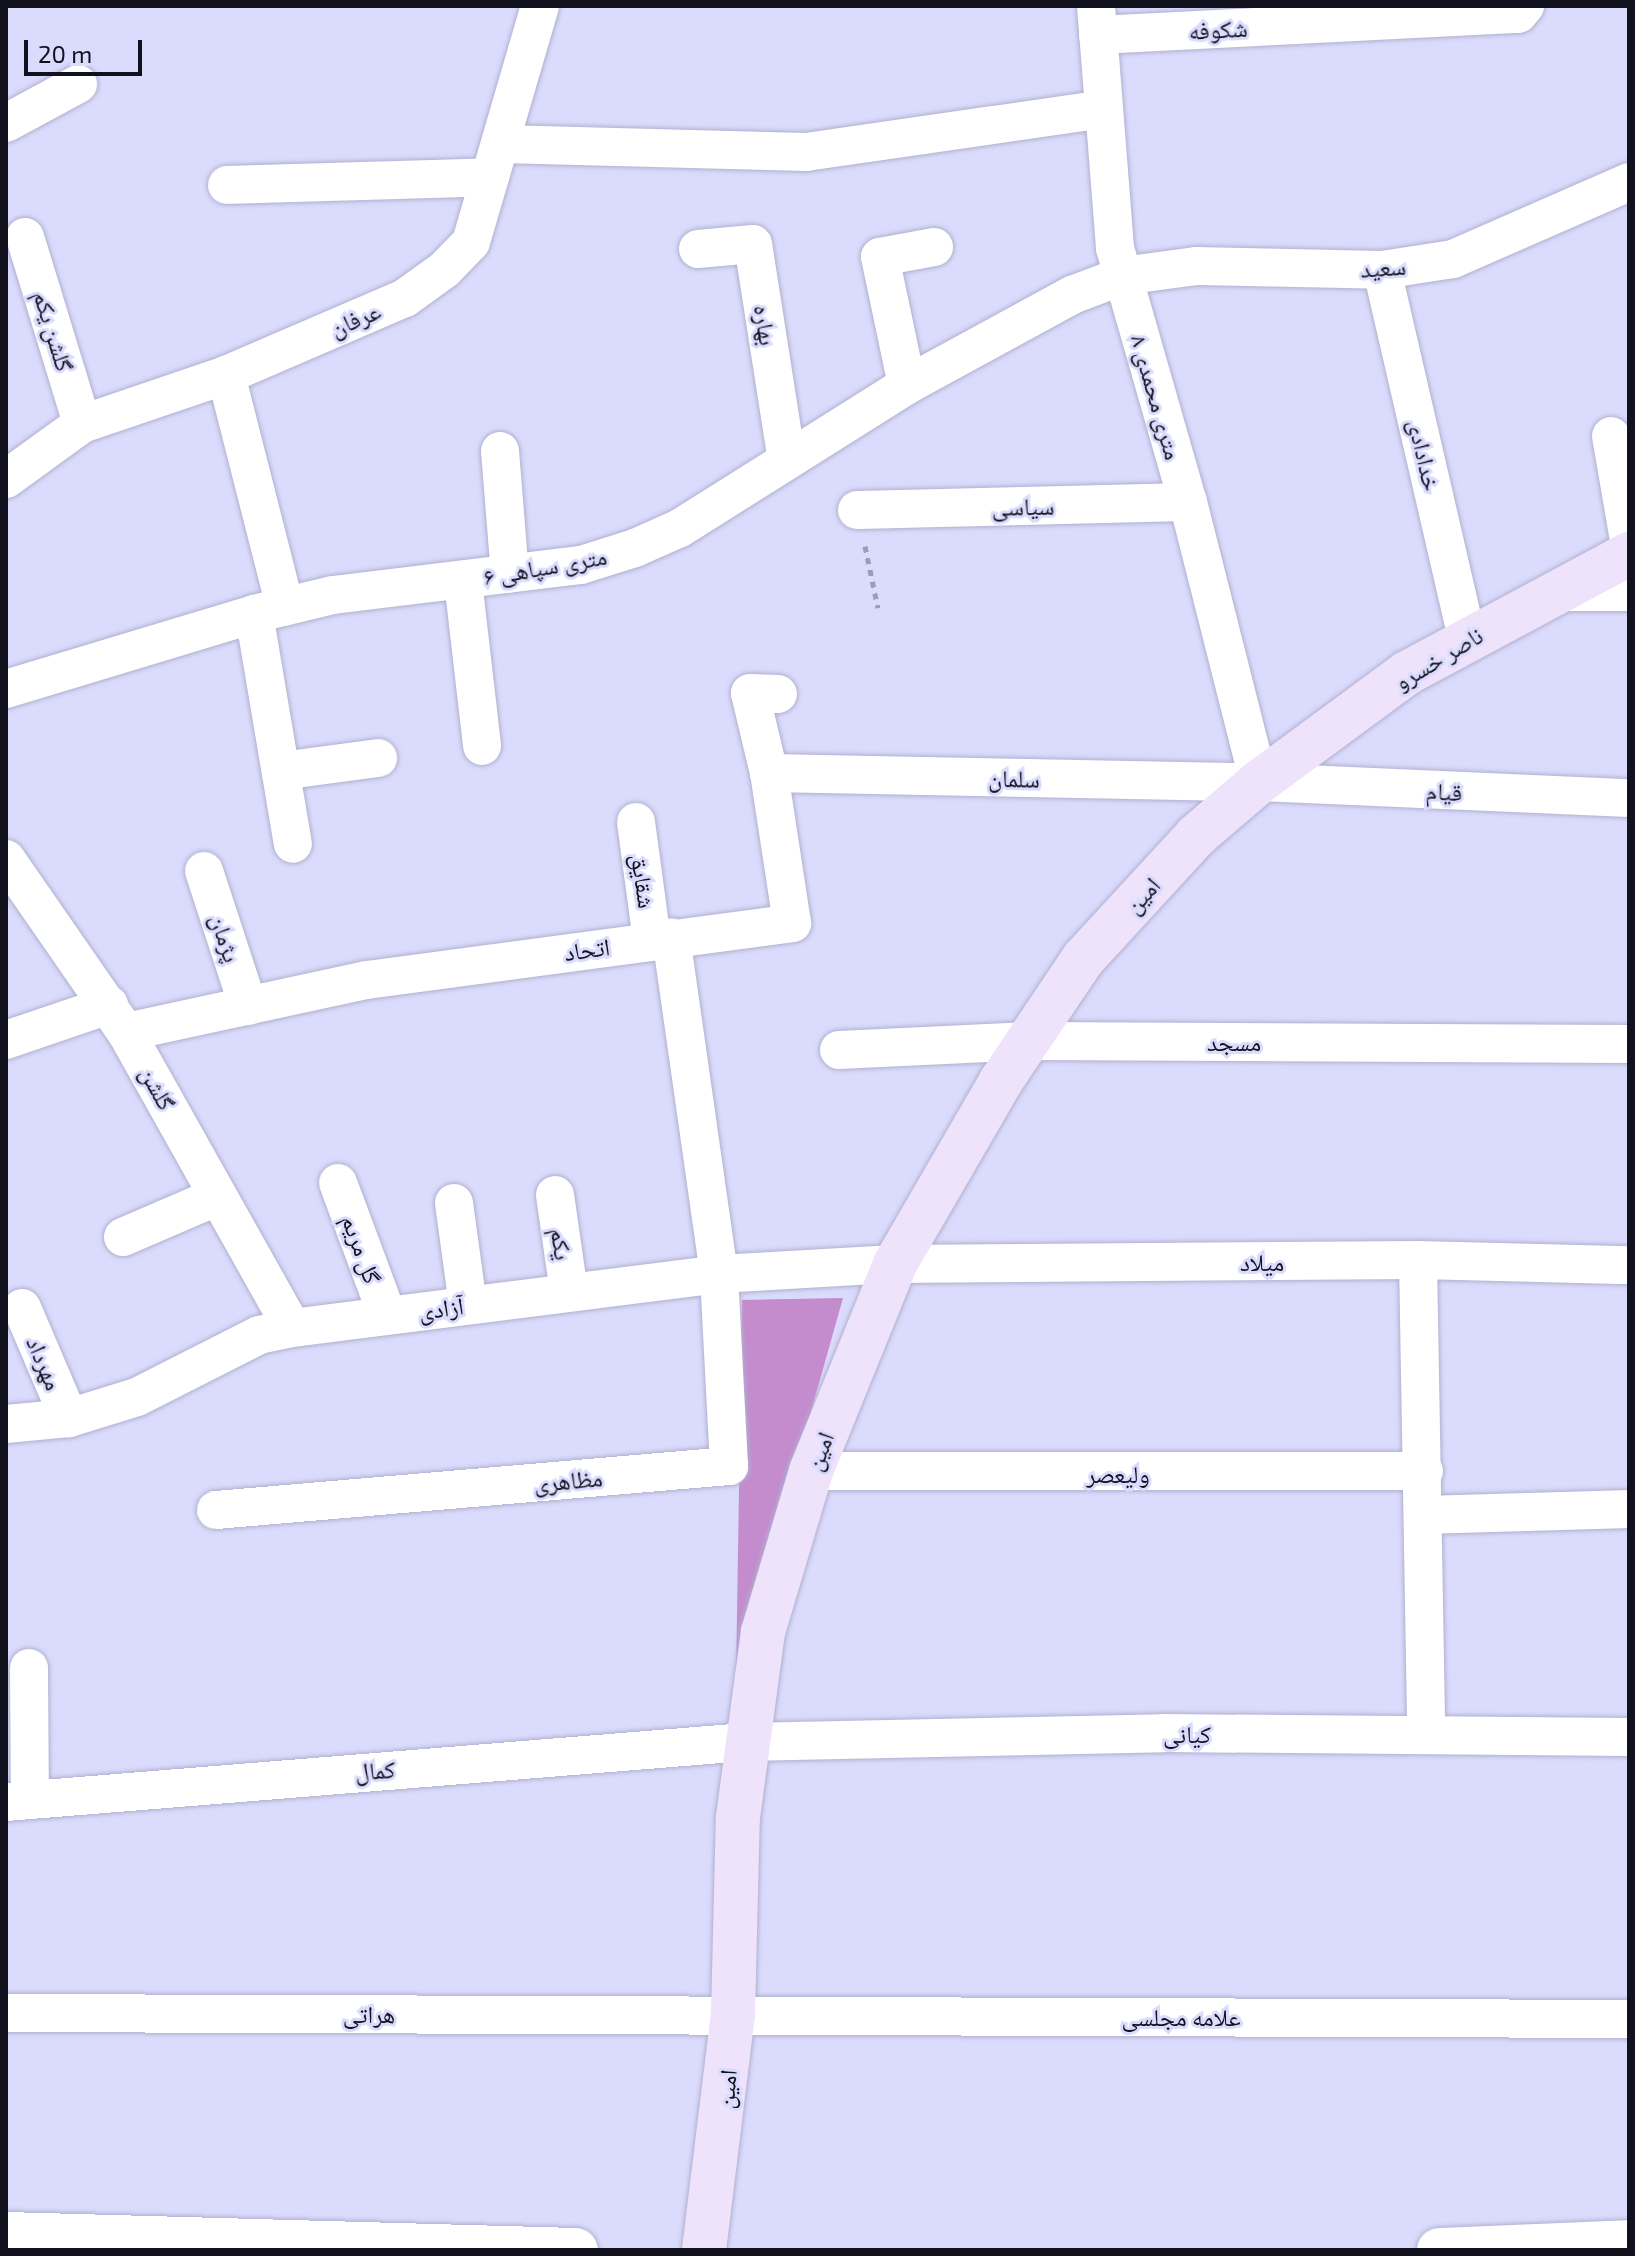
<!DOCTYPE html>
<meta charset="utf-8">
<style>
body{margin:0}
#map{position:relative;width:1635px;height:2256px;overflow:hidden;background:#dbdbfd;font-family:"Exo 2","Noto Naskh Arabic",sans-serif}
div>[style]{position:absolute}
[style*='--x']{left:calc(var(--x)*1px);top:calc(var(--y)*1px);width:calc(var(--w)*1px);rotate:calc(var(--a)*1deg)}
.forest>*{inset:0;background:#c48ccd}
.path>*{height:5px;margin-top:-2.5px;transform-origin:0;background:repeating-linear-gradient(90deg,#9c9cb7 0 6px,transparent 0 12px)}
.roads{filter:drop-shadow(0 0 2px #b0b0d0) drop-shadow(0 0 2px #b0b0d0)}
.minor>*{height:38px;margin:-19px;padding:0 19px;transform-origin:19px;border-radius:19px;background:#fff}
.tertiary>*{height:44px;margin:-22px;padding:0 22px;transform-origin:22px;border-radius:22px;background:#fff}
.secondary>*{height:44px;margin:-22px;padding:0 22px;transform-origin:22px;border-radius:22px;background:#eee3fb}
span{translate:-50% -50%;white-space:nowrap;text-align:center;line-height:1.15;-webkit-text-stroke:6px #dbdbfd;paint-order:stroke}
.street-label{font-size:24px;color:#12121e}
.frame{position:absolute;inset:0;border:8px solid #12121e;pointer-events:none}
.scale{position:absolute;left:24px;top:40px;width:118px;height:36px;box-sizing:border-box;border:4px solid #12121e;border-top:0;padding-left:10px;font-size:24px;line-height:28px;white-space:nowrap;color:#12121e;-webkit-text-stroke:6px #dbdbfd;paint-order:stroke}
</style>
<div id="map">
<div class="forest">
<div style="clip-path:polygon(843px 1298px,736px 1678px,742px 1300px)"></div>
</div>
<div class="path">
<div style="--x:865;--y:546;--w:63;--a:78.2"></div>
</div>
<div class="roads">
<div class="minor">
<div style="--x:1096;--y:6;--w:243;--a:85.5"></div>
<div style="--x:1115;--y:248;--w:264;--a:74"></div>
<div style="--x:1188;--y:502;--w:289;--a:75.8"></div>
<div style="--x:1098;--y:35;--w:421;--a:-2.9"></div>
<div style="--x:1518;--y:14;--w:11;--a:-49"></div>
<div style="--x:6;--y:123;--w:82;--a:-28.4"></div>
<div style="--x:501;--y:144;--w:305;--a:1.5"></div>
<div style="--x:806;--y:152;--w:301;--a:-8.2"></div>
<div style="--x:227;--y:185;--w:263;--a:-1.7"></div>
<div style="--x:25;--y:237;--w:195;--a:73"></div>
<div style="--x:698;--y:249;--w:55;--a:-5.2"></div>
<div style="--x:753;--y:244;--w:219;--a:81.1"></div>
<div style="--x:1382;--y:270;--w:379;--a:77"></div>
<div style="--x:226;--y:375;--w:239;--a:75.7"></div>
<div style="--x:907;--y:385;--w:131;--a:-101.9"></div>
<div style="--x:880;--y:257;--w:55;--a:-10.5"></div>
<div style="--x:1611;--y:436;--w:106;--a:80.2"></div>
<div style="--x:500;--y:451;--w:123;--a:85.4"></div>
<div style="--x:6;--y:479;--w:94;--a:-35.9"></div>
<div style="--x:82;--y:424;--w:152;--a:-18.8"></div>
<div style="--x:226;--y:375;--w:195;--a:-23.3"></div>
<div style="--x:405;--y:298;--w:49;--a:-35.9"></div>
<div style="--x:445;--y:269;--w:37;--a:-46"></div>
<div style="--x:471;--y:242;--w:246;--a:-73.7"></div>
<div style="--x:857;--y:510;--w:331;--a:-1.4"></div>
<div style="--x:463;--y:581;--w:166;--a:83.4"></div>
<div style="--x:1553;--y:592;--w:76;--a:0"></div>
<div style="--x:254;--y:614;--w:233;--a:80.4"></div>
<div style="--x:6;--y:689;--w:259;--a:-16.8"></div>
<div style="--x:254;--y:614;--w:81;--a:-13.5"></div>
<div style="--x:333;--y:595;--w:250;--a:-6.9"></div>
<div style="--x:581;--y:565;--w:57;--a:-17.5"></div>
<div style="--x:635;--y:548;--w:49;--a:-24"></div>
<div style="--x:680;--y:528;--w:268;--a:-32.2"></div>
<div style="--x:907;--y:385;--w:188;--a:-28.6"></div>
<div style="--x:1072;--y:295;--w:53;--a:-20.8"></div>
<div style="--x:1122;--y:276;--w:76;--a:-7.6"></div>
<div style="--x:1197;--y:266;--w:185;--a:1.2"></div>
<div style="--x:1382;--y:270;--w:72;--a:-8.8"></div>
<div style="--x:1453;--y:259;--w:192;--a:-23.6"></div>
<div style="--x:281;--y:771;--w:98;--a:-7.6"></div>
<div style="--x:769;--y:773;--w:490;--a:1.1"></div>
<div style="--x:1259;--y:782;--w:370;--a:2.5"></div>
<div style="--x:636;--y:822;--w:119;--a:82.3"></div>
<div style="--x:6;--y:859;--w:211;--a:55.3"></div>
<div style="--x:126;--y:1032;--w:339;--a:60.7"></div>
<div style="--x:204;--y:871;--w:142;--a:71.9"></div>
<div style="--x:126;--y:1032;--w:247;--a:-12.2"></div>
<div style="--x:367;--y:980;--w:429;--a:-7.6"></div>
<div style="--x:792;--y:923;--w:152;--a:-98.7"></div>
<div style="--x:769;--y:773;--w:82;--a:-103.4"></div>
<div style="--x:750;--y:693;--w:28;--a:2"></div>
<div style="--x:6;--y:1040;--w:109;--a:-18.8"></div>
<div style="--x:839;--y:1050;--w:191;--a:-2.7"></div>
<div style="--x:1030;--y:1041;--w:599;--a:0.29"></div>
<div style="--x:338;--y:1183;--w:141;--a:69.6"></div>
<div style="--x:555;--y:1195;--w:98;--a:81.8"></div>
<div style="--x:454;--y:1203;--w:103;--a:82.2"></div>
<div style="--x:123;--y:1237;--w:103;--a:-23.3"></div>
<div style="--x:1418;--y:1260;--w:474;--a:89"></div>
<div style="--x:22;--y:1308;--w:120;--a:66.9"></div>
<div style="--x:6;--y:1424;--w:63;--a:-5.4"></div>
<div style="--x:69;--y:1418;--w:71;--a:-17.2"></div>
<div style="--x:137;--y:1397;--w:137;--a:-26.9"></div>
<div style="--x:259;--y:1335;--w:34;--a:-12"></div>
<div style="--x:292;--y:1328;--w:430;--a:-7.2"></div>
<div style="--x:719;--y:1274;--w:176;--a:-3.3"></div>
<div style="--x:895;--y:1264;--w:523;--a:-0.44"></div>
<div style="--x:1418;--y:1260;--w:211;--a:1.4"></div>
<div style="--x:811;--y:1471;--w:613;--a:0"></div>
<div style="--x:216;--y:1510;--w:515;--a:-4.9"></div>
<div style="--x:729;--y:1466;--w:192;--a:-93"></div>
<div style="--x:719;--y:1274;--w:340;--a:-98.1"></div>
<div style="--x:1425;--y:1515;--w:204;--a:-1.7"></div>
<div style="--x:29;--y:1668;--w:132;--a:89.6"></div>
<div style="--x:6;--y:1802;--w:741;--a:-4.64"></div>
<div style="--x:745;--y:1742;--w:419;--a:-1.2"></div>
<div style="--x:1164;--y:1733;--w:465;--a:0.5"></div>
<div style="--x:6;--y:2013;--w:1623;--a:0.21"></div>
</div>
<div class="tertiary">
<div style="--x:6;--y:2234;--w:570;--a:1.61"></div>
<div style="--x:1439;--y:2250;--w:190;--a:-2.4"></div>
</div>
<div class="secondary">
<div style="--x:704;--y:2250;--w:237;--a:-83"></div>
<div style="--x:733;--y:2015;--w:198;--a:-88.6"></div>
<div style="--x:738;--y:1817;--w:187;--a:-82.3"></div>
<div style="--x:763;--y:1632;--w:168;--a:-73.4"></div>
<div style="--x:811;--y:1471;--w:223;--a:-67.9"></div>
<div style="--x:895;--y:1264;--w:211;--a:-59.9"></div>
<div style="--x:1001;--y:1081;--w:147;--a:-56.1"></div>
<div style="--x:1083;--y:959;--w:167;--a:-47.4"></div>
<div style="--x:1196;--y:836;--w:83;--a:-40.6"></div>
<div style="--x:1259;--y:782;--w:184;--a:-36.4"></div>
<div style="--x:1407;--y:673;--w:252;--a:-28.2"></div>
</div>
</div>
<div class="street-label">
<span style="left:1218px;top:29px;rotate:-3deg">شکوفه</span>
<span style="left:1383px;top:267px;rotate:-4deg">سعید</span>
<span style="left:355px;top:319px;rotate:-23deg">عرفان</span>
<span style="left:766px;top:325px;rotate:81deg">بهاره</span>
<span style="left:54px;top:331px;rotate:73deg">گلشن یکم</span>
<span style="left:1157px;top:397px;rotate:74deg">۸ متری محمدی</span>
<span style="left:1425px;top:455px;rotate:77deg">خدادادی</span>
<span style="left:1023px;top:506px;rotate:-1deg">سیاسی</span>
<span style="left:545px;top:566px;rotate:-10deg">۶ متری سپاهی</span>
<span style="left:1438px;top:658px;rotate:-31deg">ناصر خسرو</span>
<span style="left:1014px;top:778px;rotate:1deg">سلمان</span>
<span style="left:1444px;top:791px;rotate:3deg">قیام</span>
<span style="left:644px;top:881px;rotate:82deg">شقایق</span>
<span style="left:1142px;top:895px;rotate:-48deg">امین</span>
<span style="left:226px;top:938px;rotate:72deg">پژمان</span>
<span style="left:587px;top:949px;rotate:-8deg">اتحاد</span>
<span style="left:1234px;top:1042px">مسجد</span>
<span style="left:158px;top:1088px;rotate:61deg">گلشن</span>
<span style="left:562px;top:1244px;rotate:82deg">یکم</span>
<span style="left:362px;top:1249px;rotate:70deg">گل مریم</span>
<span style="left:1262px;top:1262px">میلاد</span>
<span style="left:441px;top:1308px;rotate:-8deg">آزادی</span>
<span style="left:45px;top:1363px;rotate:67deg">مهرداد</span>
<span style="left:819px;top:1451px;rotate:-69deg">امین</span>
<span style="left:1118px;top:1474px">ولیعصر</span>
<span style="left:568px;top:1480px;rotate:-5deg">مظاهری</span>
<span style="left:1187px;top:1734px">کیانی</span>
<span style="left:375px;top:1770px;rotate:-4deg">کمال</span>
<span style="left:369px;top:2014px">هراتی</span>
<span style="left:1181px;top:2017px">علامه مجلسی</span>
<span style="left:726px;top:2089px;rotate:-85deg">امین</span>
</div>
<div class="frame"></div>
<div class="scale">20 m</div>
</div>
